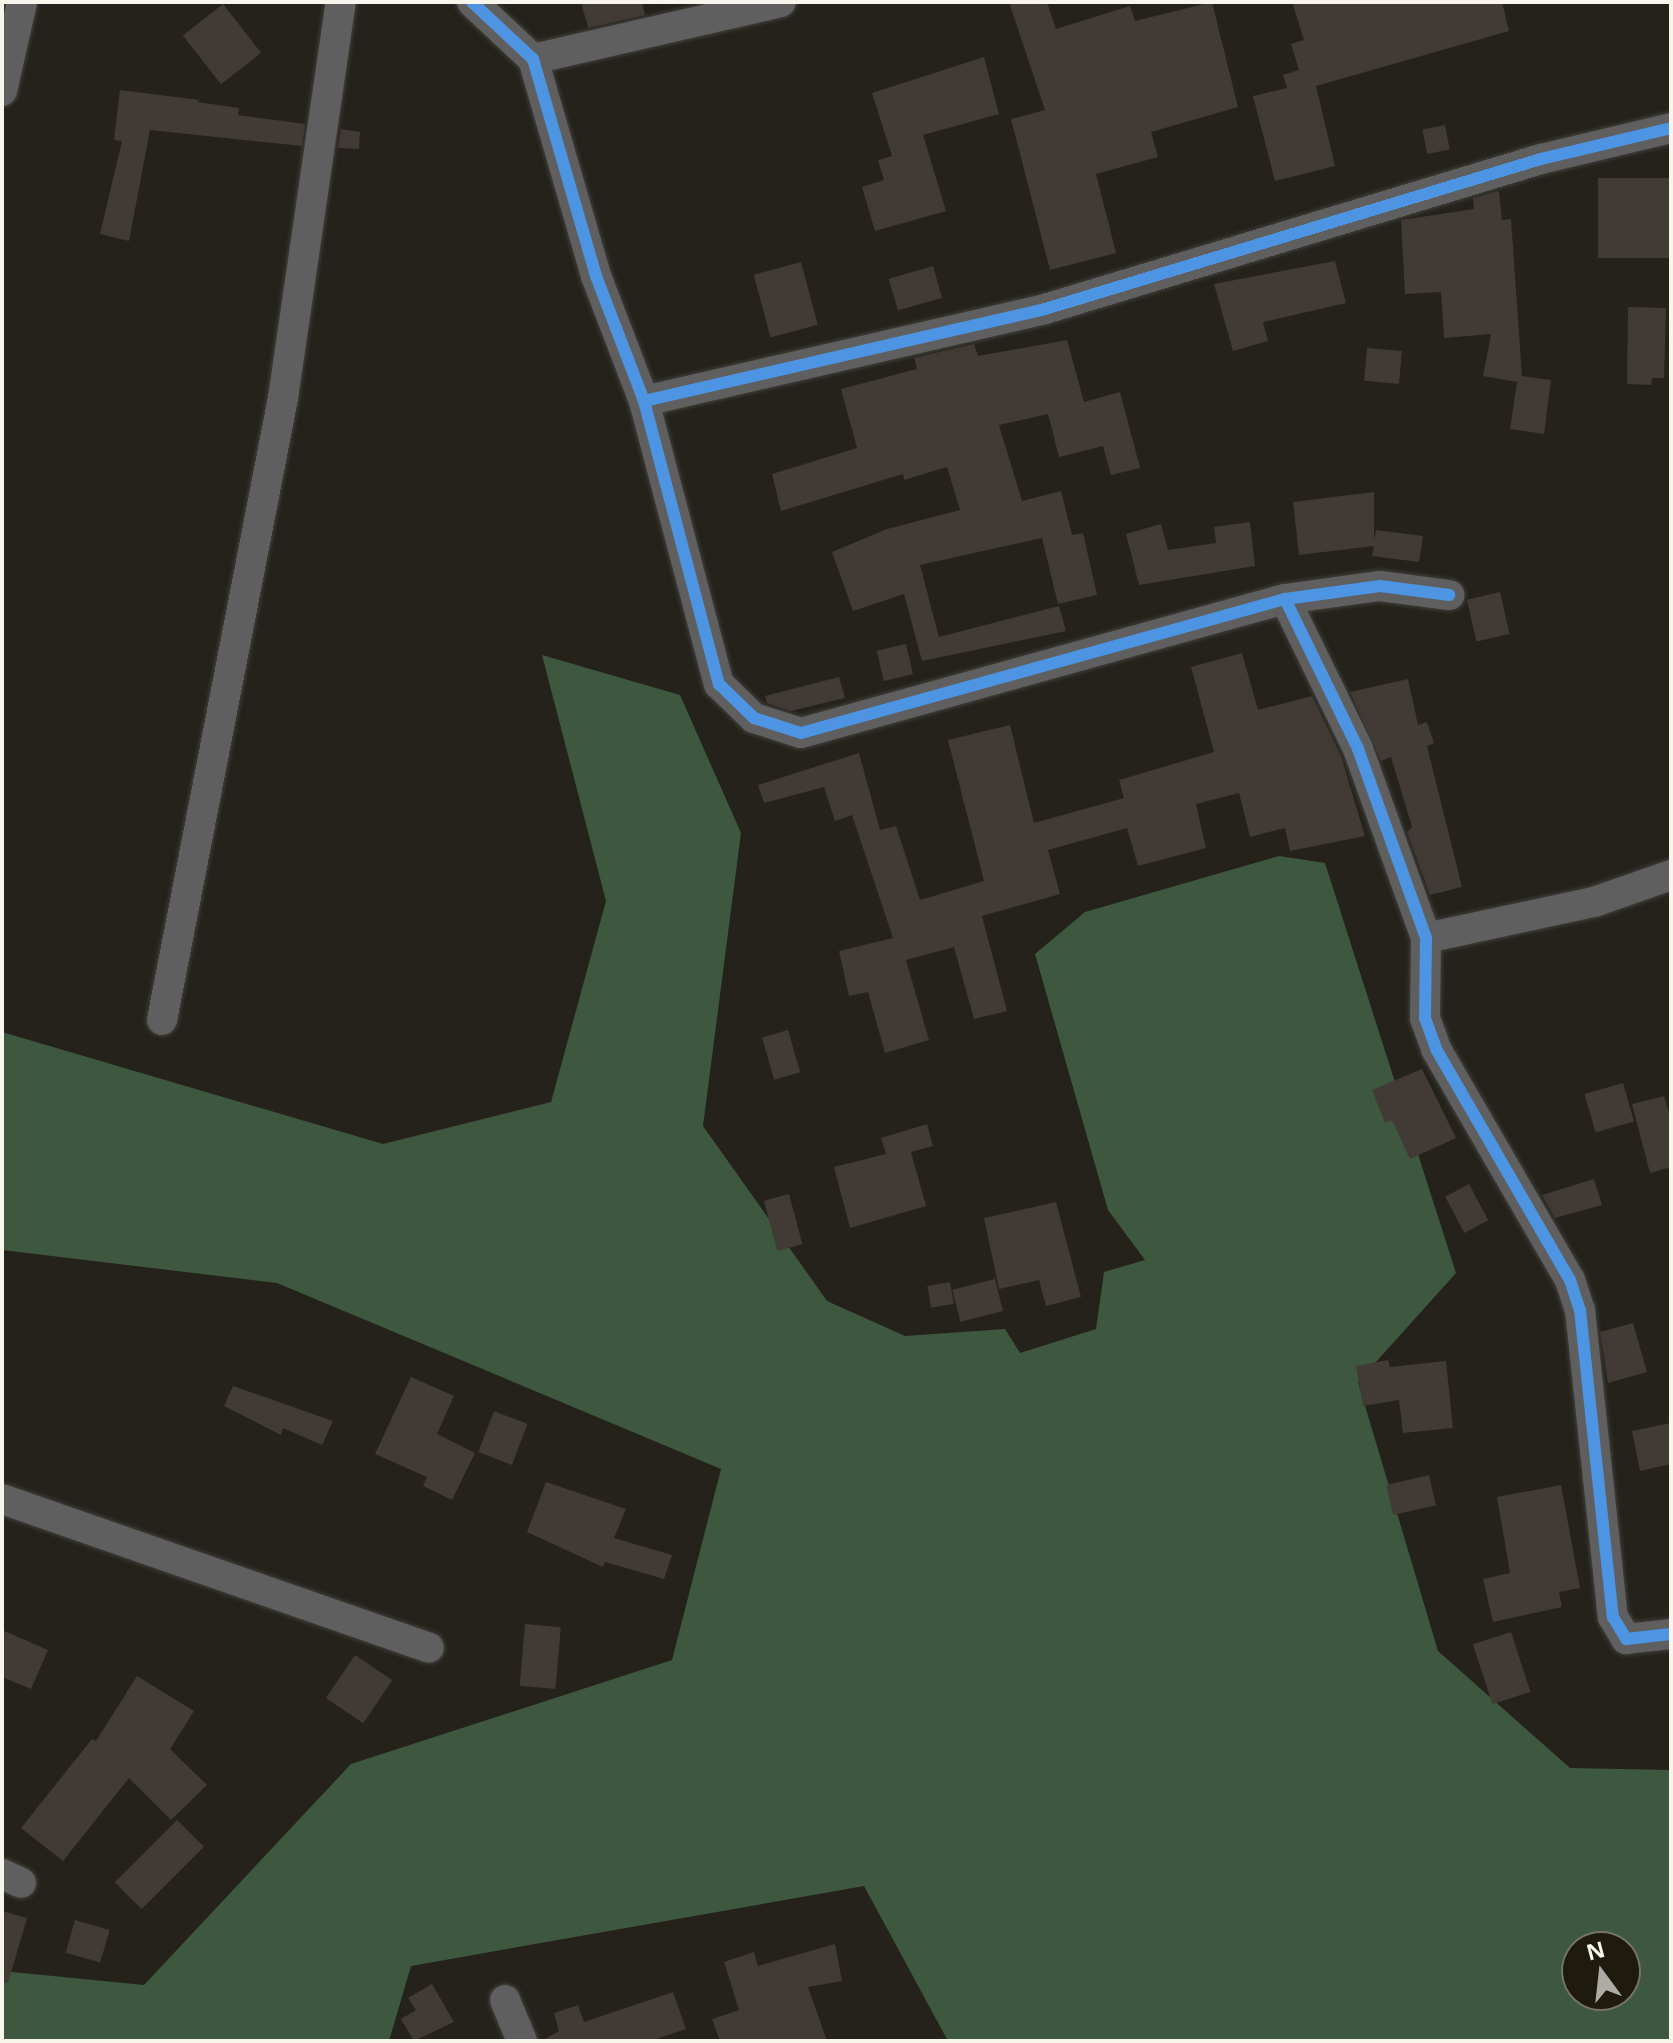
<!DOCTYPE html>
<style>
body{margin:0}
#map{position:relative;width:1673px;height:2043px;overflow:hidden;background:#24221b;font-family:"Open Sans",sans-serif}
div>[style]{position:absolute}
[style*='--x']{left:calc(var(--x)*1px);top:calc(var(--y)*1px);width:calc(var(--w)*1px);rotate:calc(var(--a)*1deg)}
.forest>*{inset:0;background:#3d583e}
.building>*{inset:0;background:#423a35;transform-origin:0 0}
.roads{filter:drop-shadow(0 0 2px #413f39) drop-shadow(0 0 2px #413f39)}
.minor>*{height:30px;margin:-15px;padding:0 15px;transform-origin:15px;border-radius:15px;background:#5e5f5e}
.cycleway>*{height:12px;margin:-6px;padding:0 6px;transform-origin:6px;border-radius:6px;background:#4d94e3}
span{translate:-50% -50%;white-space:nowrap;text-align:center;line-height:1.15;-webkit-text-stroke:7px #1e1a0e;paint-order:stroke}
.frame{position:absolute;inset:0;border:4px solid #f8f5ed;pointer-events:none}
.north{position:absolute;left:1561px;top:1931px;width:80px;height:80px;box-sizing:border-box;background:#1e1a0e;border:2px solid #757267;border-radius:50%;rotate:345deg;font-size:22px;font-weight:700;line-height:32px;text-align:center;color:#f8f5ed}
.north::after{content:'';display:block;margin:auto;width:28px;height:36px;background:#aeaba4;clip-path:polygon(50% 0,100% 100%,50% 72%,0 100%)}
</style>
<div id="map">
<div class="forest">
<div style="clip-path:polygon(evenodd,542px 655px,680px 695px,741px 833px,703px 1126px,827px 1301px,905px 1336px,1005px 1329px,1020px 1353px,1096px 1329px,1104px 1272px,1145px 1260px,1108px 1210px,1035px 954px,1085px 912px,1279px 856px,1325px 863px,1456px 1273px,1358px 1382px,1438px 1651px,1570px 1768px,1671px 1770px,1671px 2041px,948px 2041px,864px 1886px,411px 1966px,389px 2041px,2px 2041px,2px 1971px,144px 1985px,351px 1764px,672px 1660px,721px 1469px,277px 1283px,2px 1250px,2px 1032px,383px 1144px,551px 1102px,606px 901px,542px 655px,1577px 1947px,1625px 1947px,1625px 1995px,1577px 1995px,1577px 1947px)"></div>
</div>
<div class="building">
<div style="clip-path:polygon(581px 2px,642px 2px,645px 15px,588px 28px)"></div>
<div style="clip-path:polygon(1009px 2px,1047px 2px,1056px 29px,1130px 6px,1135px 21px,1212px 2px,1238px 107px,1151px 132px,1158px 157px,1096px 174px,1116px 253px,1050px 270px,1011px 119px,1045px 110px)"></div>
<div style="clip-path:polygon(1292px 2px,1502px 2px,1509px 31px,1316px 86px,1335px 166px,1275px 181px,1253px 96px,1287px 88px,1283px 75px,1299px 70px,1291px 44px,1304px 40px)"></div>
<div style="left:223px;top:4px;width:62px;height:51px;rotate:52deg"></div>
<div style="clip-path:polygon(984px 57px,999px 114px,923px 135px,946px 211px,875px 231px,862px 187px,884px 180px,878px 160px,892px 156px,872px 93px)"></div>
<div style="clip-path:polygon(120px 90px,200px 100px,197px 102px,239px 108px,238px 115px,305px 124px,302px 146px,150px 130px,129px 241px,100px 234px,122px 141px,114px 140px)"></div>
<div style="left:1445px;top:125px;width:25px;height:23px;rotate:79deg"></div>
<div style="clip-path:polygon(341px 129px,360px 132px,359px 149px,338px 148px)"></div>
<div style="left:1671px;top:178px;width:80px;height:73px;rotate:90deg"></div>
<div style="clip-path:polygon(1499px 191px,1502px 220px,1511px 219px,1522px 376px,1551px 380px,1544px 434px,1510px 429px,1517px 382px,1483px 376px,1491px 334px,1444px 338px,1441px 292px,1405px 294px,1401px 220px,1474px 209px,1473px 198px)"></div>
<div style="clip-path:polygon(1335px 261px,1346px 303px,1263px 322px,1268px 341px,1233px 351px,1214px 284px)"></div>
<div style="left:801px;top:262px;width:65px;height:49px;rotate:75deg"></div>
<div style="left:933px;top:266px;width:33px;height:46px;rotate:74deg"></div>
<div style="clip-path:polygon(1628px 307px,1666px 308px,1664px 378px,1652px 378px,1651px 385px,1627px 384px)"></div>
<div style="clip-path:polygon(1067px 340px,1084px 402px,1120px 392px,1140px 468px,1111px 475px,1103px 446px,1059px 457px,1048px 414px,999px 425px,1022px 501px,1061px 491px,1072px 535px,1083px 533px,1097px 595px,1058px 604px,1042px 538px,920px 565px,939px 637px,1059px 606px,1066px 631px,922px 661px,904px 594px,853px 611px,832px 552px,887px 529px,960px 510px,947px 467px,904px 480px,903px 474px,781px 511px,772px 474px,857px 448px,841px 389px,917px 369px,914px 358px,974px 344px,978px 356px)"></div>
<div style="left:1367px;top:348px;width:35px;height:33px;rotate:5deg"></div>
<div style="clip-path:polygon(1374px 492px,1374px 541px,1376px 530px,1423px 536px,1419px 562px,1372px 556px,1374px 546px,1299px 555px,1293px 502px)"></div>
<div style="clip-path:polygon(1250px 522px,1255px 566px,1139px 585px,1126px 534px,1161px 524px,1168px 550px,1216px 543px,1214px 527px)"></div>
<div style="left:1500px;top:592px;width:43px;height:34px;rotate:77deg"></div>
<div style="left:906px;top:644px;width:31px;height:30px;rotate:77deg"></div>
<div style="clip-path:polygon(1242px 653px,1258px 710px,1312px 696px,1341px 756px,1365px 836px,1290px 851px,1285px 828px,1250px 837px,1239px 793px,1196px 804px,1206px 848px,1138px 866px,1127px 828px,1048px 850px,1060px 894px,982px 916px,1007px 1011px,974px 1019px,954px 947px,906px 960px,929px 1040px,885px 1053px,868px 992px,849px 996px,839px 951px,893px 938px,852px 815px,835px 821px,824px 787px,764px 803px,758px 785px,859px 753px,880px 830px,896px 826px,920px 900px,984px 881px,948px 740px,1010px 725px,1034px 823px,1124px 798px,1119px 780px,1214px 752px,1191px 667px)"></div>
<div style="clip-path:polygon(839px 677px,845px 698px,791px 711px,767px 703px,765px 696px)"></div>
<div style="clip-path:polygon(1408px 679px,1418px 725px,1427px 722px,1434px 743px,1427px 746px,1462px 887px,1430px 895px,1407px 832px,1412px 827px,1391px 757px,1381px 761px,1350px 692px)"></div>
<div style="left:788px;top:1030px;width:44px;height:27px;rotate:74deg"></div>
<div style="clip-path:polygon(1422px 1069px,1456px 1138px,1410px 1159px,1392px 1120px,1385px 1123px,1372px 1090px)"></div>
<div style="left:1623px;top:1083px;width:40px;height:40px;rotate:74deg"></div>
<div style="clip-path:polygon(1664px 1096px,1671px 1120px,1671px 1167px,1650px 1173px,1632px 1104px)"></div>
<div style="clip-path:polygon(927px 1124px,933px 1146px,911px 1152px,926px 1206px,850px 1228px,834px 1167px,886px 1154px,881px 1138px)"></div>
<div style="clip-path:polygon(1594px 1179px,1602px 1205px,1555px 1218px,1542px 1195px)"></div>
<div style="left:1469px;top:1184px;width:41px;height:27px;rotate:62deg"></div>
<div style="left:789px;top:1194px;width:52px;height:26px;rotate:75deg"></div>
<div style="clip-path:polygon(1056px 1202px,1081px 1297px,1046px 1306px,1039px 1280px,999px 1289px,984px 1218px)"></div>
<div style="left:995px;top:1279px;width:33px;height:44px;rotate:76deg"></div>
<div style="left:950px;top:1282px;width:22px;height:23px;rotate:80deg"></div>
<div style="clip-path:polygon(1633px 1323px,1647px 1372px,1608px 1383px,1600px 1332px)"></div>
<div style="clip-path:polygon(1388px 1360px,1390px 1367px,1446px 1361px,1453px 1428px,1403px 1433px,1399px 1400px,1363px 1406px,1356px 1366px)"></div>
<div style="clip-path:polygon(411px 1377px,454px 1396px,437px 1434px,475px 1453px,452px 1500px,423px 1486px,427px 1477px,375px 1454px)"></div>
<div style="clip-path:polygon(233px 1386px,333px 1421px,322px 1445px,283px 1428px,281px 1435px,224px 1406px)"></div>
<div style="left:494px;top:1411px;width:36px;height:44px;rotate:21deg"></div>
<div style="clip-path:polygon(1671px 1423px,1671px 1464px,1640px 1471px,1632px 1431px)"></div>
<div style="left:1429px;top:1475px;width:31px;height:44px;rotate:77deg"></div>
<div style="clip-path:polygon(546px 1482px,626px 1509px,614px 1538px,672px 1555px,664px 1579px,605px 1562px,603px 1567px,527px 1532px)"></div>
<div style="clip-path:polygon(1561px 1485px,1580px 1588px,1559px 1592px,1562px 1607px,1493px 1622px,1483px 1579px,1510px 1573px,1497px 1497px)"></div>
<div style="left:525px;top:1624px;width:36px;height:62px;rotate:5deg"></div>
<div style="clip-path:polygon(2px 1630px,48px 1650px,31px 1689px,2px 1677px)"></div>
<div style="left:1511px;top:1632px;width:63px;height:40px;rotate:72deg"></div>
<div style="left:355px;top:1655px;width:45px;height:52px;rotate:34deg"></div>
<div style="clip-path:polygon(137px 1676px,194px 1711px,170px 1749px,207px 1785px,171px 1820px,129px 1778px,63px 1861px,21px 1828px,92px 1739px,96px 1741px)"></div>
<div style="left:177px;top:1820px;width:38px;height:88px;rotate:45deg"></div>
<div style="clip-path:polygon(2px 1911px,27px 1918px,8px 1983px,2px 1982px)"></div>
<div style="left:75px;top:1920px;width:36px;height:34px;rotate:16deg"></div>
<div style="clip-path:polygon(835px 1944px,842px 1981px,808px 1987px,827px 2041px,720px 2041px,712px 2019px,739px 2010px,724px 1962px,754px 1952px,758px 1966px)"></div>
<div style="clip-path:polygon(432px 1984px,454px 2022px,414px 2041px,401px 2019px,416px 2010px,408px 1998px)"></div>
<div style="clip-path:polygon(673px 1992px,686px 2029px,650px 2041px,542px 2041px,559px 2031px,554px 2013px,578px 2005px,584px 2022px)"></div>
</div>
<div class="roads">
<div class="minor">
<div style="--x:472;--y:2;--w:83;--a:43.1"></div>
<div style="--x:533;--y:59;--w:226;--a:73.8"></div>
<div style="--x:596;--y:276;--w:134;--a:69"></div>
<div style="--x:644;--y:401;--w:293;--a:75.2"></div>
<div style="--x:719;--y:684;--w:49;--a:44.2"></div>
<div style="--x:754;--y:718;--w:49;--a:17.7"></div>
<div style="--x:801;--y:733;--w:502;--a:-15.48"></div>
<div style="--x:1285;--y:599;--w:96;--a:-7.8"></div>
<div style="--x:1380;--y:586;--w:70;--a:7.4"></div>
<div style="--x:533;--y:59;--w:254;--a:-12.9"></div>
<div style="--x:2;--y:91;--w:91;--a:-77.3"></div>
<div style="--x:644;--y:401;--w:411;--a:-12.9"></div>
<div style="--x:1045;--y:309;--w:518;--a:-16.83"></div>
<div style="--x:1541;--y:159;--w:134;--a:-13.4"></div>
<div style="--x:1285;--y:599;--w:167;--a:64"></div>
<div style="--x:1358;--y:749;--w:201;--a:70.2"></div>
<div style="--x:1426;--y:938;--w:80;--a:90.7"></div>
<div style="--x:1425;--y:1018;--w:33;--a:70"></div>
<div style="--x:1436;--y:1049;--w:267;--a:59.9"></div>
<div style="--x:1570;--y:1280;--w:32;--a:72"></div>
<div style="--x:1580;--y:1310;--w:309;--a:83.9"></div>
<div style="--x:1613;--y:1617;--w:26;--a:59"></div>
<div style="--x:1626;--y:1639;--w:45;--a:-6.3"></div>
<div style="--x:1426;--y:938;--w:172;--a:-12.1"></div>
<div style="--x:1594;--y:902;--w:82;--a:-19.3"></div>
<div style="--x:162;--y:1020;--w:634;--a:-78.99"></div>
<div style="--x:283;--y:398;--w:400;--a:-81.7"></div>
<div style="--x:2;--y:1499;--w:452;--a:19.2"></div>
<div style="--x:2;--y:1874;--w:21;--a:25"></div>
<div style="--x:505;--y:2000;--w:44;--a:67.5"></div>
</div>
</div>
<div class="cycleway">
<div style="--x:472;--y:2;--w:83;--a:43.1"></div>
<div style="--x:533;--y:59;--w:226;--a:73.8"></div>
<div style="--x:596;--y:276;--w:134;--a:69"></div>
<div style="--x:644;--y:401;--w:293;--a:75.2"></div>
<div style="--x:719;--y:684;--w:49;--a:44.2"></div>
<div style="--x:754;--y:718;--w:49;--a:17.7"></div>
<div style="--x:801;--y:733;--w:502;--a:-15.48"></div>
<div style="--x:1285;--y:599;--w:96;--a:-7.8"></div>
<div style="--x:1380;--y:586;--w:70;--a:7.4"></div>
<div style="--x:644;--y:401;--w:411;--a:-12.9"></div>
<div style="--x:1045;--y:309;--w:518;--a:-16.83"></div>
<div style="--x:1541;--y:159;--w:134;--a:-13.4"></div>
<div style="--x:1285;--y:599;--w:167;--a:64"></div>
<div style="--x:1358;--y:749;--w:201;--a:70.2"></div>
<div style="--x:1426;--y:938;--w:80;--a:90.7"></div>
<div style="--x:1425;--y:1018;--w:33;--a:70"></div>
<div style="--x:1436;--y:1049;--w:267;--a:59.9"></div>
<div style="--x:1570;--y:1280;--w:32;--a:72"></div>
<div style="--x:1580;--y:1310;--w:309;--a:83.9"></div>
<div style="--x:1613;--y:1617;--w:26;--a:59"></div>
<div style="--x:1626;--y:1639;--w:45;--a:-6.3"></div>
</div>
<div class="frame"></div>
<div class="north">N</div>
</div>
